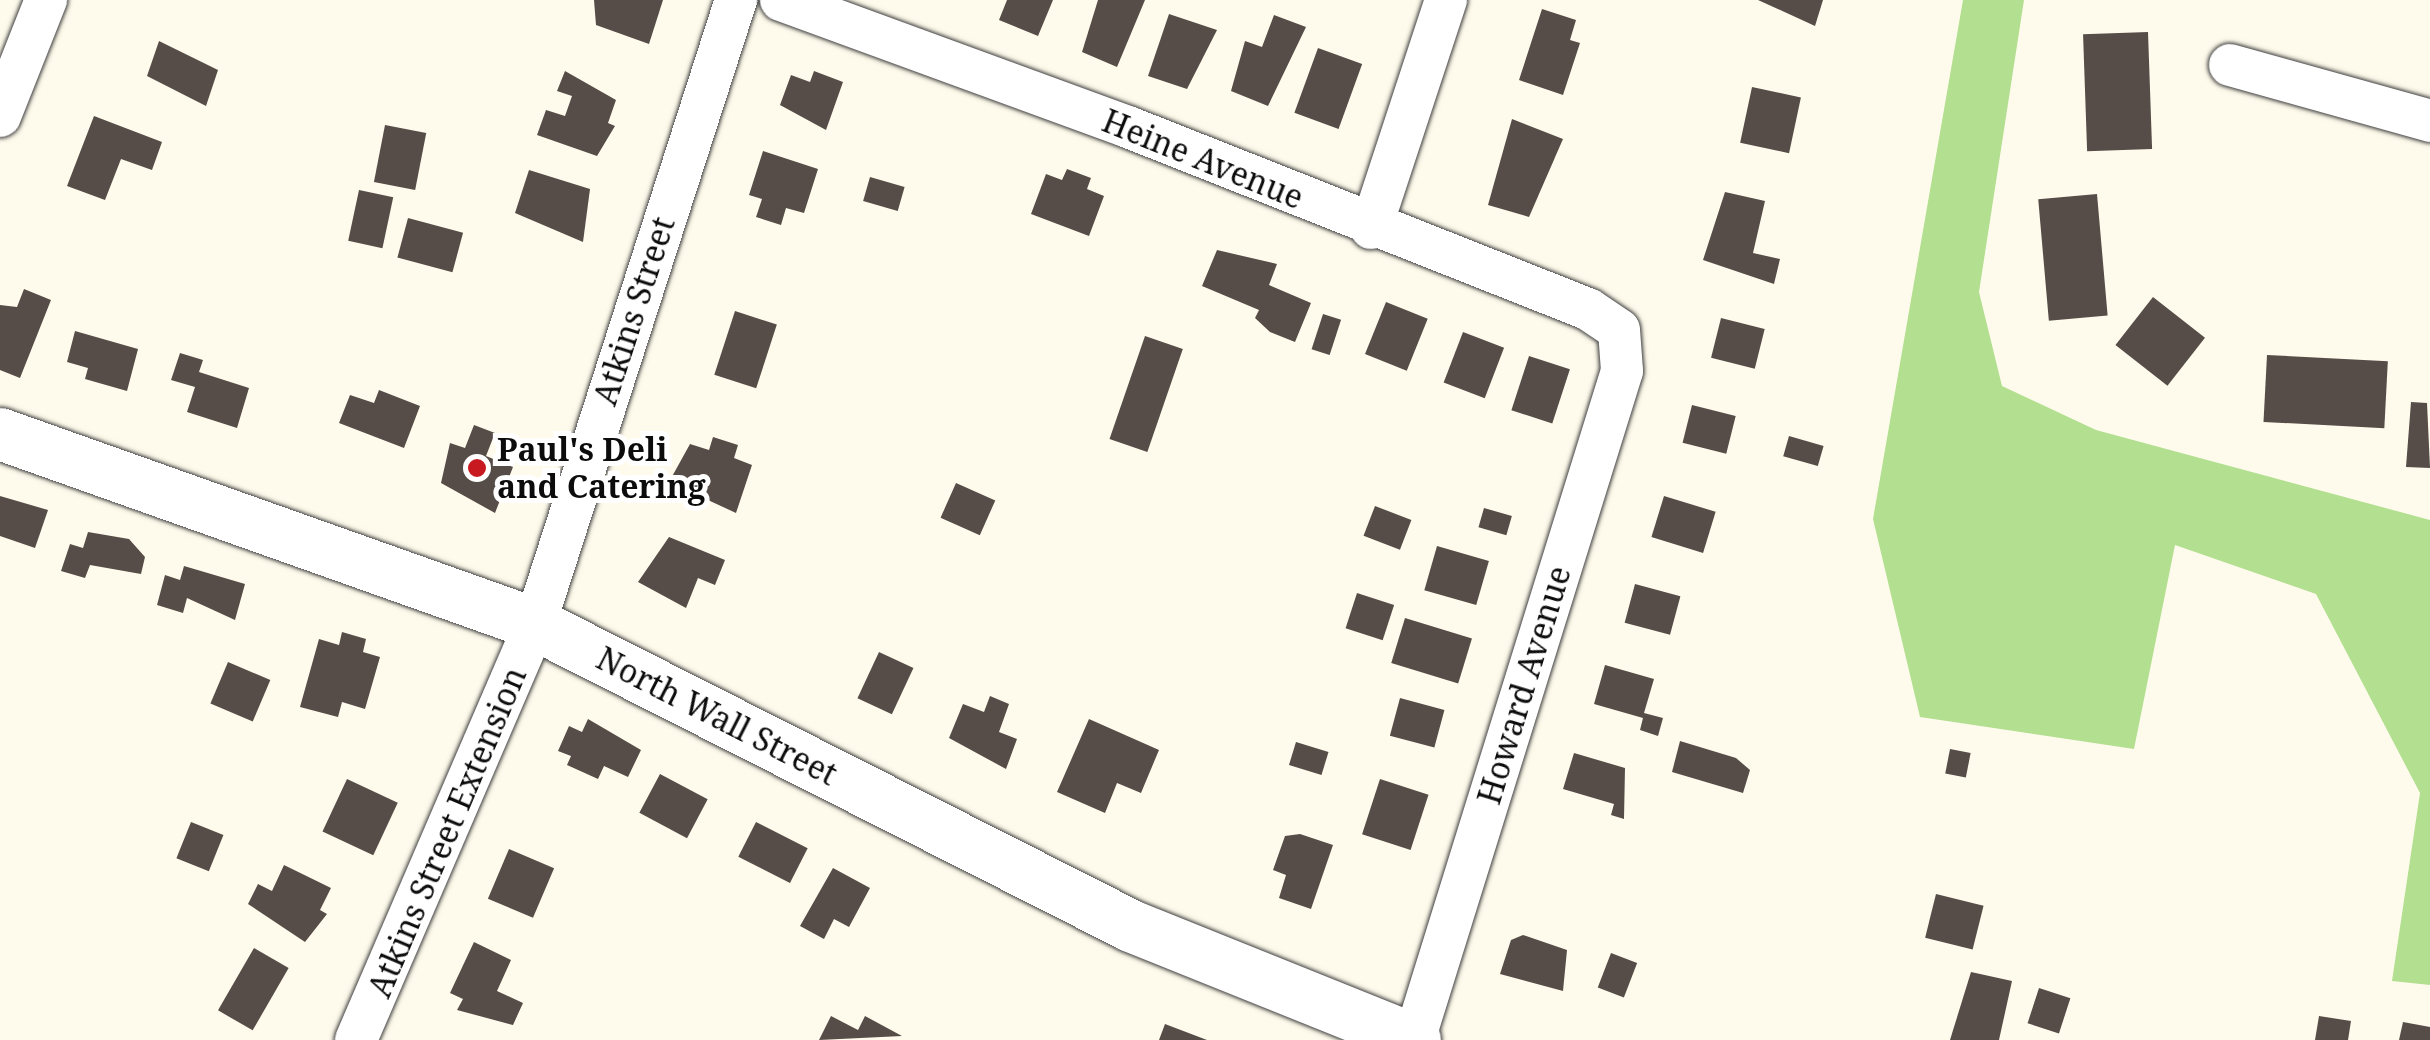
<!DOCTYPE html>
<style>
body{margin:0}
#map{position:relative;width:2430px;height:1040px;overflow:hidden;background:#fffbec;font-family:"Noto Serif",serif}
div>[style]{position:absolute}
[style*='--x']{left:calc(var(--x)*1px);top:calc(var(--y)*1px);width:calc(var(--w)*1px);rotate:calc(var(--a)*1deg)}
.forest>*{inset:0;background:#b2df90}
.building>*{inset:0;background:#564d48;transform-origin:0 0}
.roads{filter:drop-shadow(0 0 2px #3f3f3f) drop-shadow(0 0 2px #3f3f3f)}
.minor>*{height:42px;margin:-21px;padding:0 21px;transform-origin:21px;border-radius:21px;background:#fff}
.tertiary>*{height:52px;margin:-26px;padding:0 26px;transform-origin:26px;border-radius:26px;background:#fff}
.dots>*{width:28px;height:28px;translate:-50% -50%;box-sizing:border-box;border:5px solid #fff;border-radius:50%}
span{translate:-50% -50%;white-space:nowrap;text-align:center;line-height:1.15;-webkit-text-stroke:10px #fff;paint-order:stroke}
.street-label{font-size:32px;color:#0c0c0c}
.poi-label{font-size:32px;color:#0c0c0c;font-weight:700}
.left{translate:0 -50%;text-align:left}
</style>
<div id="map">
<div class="forest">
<div style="clip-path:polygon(1963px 0,2024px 0,1979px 292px,2002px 386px,2096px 430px,2430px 520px,2430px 985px,2392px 981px,2420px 793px,2316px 594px,2175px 545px,2134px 749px,1920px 717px,1873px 519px)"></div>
</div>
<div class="building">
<div style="clip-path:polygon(594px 0,663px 0,649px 44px,596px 25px)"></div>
<div style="clip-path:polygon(1007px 0,1053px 0,1038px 36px,999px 20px)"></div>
<div style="clip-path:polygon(1098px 0,1145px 0,1117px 67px,1082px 52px)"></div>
<div style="clip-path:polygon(1758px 0,1823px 0,1815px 26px)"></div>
<div style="clip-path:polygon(1542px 9px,1576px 20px,1570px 40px,1580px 43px,1563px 95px,1519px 80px)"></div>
<div style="clip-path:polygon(1169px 14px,1217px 30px,1187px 89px,1148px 76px)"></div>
<div style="clip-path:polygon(1274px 15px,1306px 27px,1268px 106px,1231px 91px,1245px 41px,1262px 47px)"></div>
<div style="left:2148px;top:32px;width:117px;height:65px;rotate:88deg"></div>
<div style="clip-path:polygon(159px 41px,218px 70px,206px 106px,147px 76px)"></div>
<div style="left:1318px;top:48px;width:47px;height:69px;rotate:20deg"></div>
<div style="clip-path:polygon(565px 71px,616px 100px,608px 123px,615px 126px,597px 156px,537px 135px,546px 110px,565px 116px,572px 96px,557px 91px)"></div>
<div style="clip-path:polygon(814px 71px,843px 82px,826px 130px,780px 105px,791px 75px,810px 82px)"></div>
<div style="left:1752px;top:87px;width:50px;height:57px;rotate:12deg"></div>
<div style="clip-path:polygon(94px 116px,162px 142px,152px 170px,121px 159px,105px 200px,67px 186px)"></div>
<div style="clip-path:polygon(1512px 119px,1563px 139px,1529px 217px,1488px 205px)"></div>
<div style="left:385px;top:125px;width:42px;height:58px;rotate:11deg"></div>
<div style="clip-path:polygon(763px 151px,818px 169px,804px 213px,786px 208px,781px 225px,756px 217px,762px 199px,749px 195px)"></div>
<div style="clip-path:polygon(1067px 169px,1091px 178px,1087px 189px,1104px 196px,1089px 236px,1031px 214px,1046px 174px,1062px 180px)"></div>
<div style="clip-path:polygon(529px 170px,590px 189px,583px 242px,515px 213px)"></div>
<div style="left:870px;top:177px;width:36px;height:25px;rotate:16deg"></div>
<div style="left:359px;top:190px;width:35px;height:52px;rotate:12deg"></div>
<div style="clip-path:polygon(1725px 192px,1765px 201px,1753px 253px,1780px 259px,1774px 284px,1703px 260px)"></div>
<div style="left:2097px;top:194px;width:122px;height:59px;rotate:85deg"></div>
<div style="left:408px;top:218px;width:57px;height:41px;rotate:15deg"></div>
<div style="clip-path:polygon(1217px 250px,1277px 264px,1269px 285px,1311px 303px,1295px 342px,1270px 332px,1255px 318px,1259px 310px,1202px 286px)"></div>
<div style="clip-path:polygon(24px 289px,51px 300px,20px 378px,0 370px,0 305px,17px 307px)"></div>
<div style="left:2153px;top:297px;width:66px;height:61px;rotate:38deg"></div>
<div style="left:1386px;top:302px;width:45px;height:56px;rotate:22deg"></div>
<div style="left:735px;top:311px;width:44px;height:67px;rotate:18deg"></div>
<div style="left:1323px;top:314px;width:19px;height:37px;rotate:18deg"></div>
<div style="left:1721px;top:318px;width:45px;height:41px;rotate:14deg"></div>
<div style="clip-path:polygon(75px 331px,138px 349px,127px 391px,85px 379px,88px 368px,67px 362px)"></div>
<div style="left:1463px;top:332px;width:44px;height:54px;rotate:21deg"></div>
<div style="left:1145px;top:336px;width:40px;height:109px;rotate:19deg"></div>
<div style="clip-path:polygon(180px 353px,203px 360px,199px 372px,249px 388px,237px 428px,187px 412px,195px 387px,171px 380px)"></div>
<div style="left:2267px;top:355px;width:121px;height:67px;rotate:3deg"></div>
<div style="left:1529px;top:356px;width:43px;height:57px;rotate:18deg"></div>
<div style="clip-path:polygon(379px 390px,420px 406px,404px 448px,339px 423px,350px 395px,374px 403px)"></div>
<div style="clip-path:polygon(2411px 402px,2427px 403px,2430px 468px,2406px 467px)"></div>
<div style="left:1692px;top:405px;width:45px;height:39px;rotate:14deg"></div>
<div style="clip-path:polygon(474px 425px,495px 433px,486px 456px,513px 467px,495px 513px,441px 483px,450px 443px,465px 448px)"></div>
<div style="left:1789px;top:436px;width:36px;height:21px;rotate:16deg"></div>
<div style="clip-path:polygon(713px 437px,738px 445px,734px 458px,752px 465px,736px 513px,669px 482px,690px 444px,709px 450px)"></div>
<div style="left:956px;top:483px;width:43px;height:38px;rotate:24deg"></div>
<div style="clip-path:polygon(0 496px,48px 510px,35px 548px,0 536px)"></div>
<div style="left:1664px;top:496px;width:54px;height:43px;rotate:17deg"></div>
<div style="left:1375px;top:506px;width:39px;height:32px;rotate:21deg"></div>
<div style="left:1484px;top:508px;width:29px;height:20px;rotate:16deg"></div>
<div style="clip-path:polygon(88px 532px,129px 539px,145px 557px,141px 574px,90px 565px,85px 578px,61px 571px,70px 544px,83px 548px)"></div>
<div style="clip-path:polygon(669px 537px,725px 560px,715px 585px,698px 578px,686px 608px,638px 582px)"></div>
<div style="left:1437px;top:546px;width:54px;height:46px;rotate:16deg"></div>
<div style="clip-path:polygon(184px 566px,245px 584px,235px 620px,187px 598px,183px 613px,157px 605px,165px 575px,180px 580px)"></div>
<div style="left:1635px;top:584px;width:47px;height:40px;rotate:15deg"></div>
<div style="left:1357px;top:593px;width:39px;height:37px;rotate:18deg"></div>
<div style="left:1405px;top:618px;width:70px;height:47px;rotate:17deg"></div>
<div style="clip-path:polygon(342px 632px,366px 639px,363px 652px,380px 657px,365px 709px,342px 702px,338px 717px,300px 707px,319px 639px,339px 645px)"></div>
<div style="left:879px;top:652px;width:38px;height:51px;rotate:25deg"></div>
<div style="left:228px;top:662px;width:46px;height:45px;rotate:23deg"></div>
<div style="clip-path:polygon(1605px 665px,1654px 679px,1644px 713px,1663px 718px,1658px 736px,1640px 730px,1643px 718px,1594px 704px)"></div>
<div style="clip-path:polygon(990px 696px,1009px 704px,999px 732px,1017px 739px,1006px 769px,949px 738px,963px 704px,984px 712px)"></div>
<div style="left:1400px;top:698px;width:46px;height:39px;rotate:15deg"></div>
<div style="clip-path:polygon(588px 719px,641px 750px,628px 777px,604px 766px,598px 779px,567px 765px,571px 756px,558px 751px,569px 726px,582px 732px)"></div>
<div style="clip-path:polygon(1089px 719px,1159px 750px,1141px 793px,1117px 783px,1105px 813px,1057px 792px)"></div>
<div style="clip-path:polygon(1680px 741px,1736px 758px,1750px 770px,1743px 793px,1672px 772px)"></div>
<div style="left:1296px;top:742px;width:34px;height:24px;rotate:17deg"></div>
<div style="left:1950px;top:749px;width:21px;height:25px;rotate:11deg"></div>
<div style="clip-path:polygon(1574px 753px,1625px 768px,1624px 819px,1611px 815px,1614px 804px,1563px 789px)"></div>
<div style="left:660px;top:774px;width:54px;height:44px;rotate:28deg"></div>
<div style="left:347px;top:779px;width:56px;height:58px;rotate:25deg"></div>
<div style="left:1380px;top:779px;width:51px;height:58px;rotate:18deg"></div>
<div style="left:191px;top:822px;width:35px;height:39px;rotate:22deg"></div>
<div style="left:756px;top:822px;width:58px;height:39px;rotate:27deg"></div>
<div style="clip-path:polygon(1300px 834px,1333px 845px,1311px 909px,1279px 898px,1286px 875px,1273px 870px,1285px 836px)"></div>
<div style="left:509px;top:849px;width:49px;height:54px;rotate:23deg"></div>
<div style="clip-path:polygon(284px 865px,331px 888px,320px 910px,327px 914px,305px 942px,248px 904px,258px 884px,272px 891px)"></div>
<div style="clip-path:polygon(833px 868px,870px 888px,849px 927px,834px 919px,824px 939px,800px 926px)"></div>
<div style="left:1936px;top:894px;width:49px;height:45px;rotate:14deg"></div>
<div style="clip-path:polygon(1523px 935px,1567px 950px,1563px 991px,1500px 974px,1511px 940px)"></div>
<div style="clip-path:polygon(474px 942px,511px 960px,497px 991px,523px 1003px,513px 1025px,457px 1010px,463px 999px,450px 993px)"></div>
<div style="left:254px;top:948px;width:40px;height:72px;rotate:30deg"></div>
<div style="left:1611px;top:953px;width:28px;height:37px;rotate:21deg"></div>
<div style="clip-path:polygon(1971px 972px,2012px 981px,1999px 1040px,1950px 1040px)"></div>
<div style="left:2039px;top:988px;width:33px;height:37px;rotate:18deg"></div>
<div style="clip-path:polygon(831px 1016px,858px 1030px,865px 1016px,902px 1036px,819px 1040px)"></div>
<div style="clip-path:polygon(2319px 1016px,2351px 1021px,2348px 1040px,2315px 1040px)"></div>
<div style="clip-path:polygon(2403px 1022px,2430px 1027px,2430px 1040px,2399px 1040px)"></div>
<div style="clip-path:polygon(1165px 1024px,1207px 1040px,1159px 1040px)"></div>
</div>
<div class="roads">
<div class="minor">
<div style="--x:781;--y:0;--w:370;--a:20.1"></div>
<div style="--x:1128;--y:127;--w:495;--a:21.6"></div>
<div style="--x:1588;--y:309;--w:37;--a:34"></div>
<div style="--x:1619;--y:330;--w:41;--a:85.8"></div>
<div style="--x:1622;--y:371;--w:701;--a:107.27"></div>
<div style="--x:2230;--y:65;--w:208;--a:15.6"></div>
<div style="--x:0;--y:116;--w:125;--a:-68.4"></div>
<div style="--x:1371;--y:228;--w:240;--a:-71.8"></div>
<div style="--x:356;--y:1040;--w:453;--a:-66.7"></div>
<div style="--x:535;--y:624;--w:656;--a:-72.15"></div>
</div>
<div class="tertiary">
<div style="--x:0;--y:434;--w:568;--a:19.55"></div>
<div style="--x:535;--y:624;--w:668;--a:26.87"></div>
<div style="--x:1131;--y:926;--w:306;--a:21.9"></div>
</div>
</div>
<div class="dots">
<div style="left:477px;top:468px;background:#c7191f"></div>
</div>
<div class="street-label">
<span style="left:1203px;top:159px;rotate:22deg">Heine Avenue</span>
<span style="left:634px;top:311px;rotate:-72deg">Atkins Street</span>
<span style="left:1524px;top:685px;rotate:-73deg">Howard Avenue</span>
<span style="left:717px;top:716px;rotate:27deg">North Wall Street</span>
<span style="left:447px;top:832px;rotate:-67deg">Atkins Street Extension</span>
</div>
<div class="poi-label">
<span class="left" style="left:497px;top:468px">Paul's Deli<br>and Catering</span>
</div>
</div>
